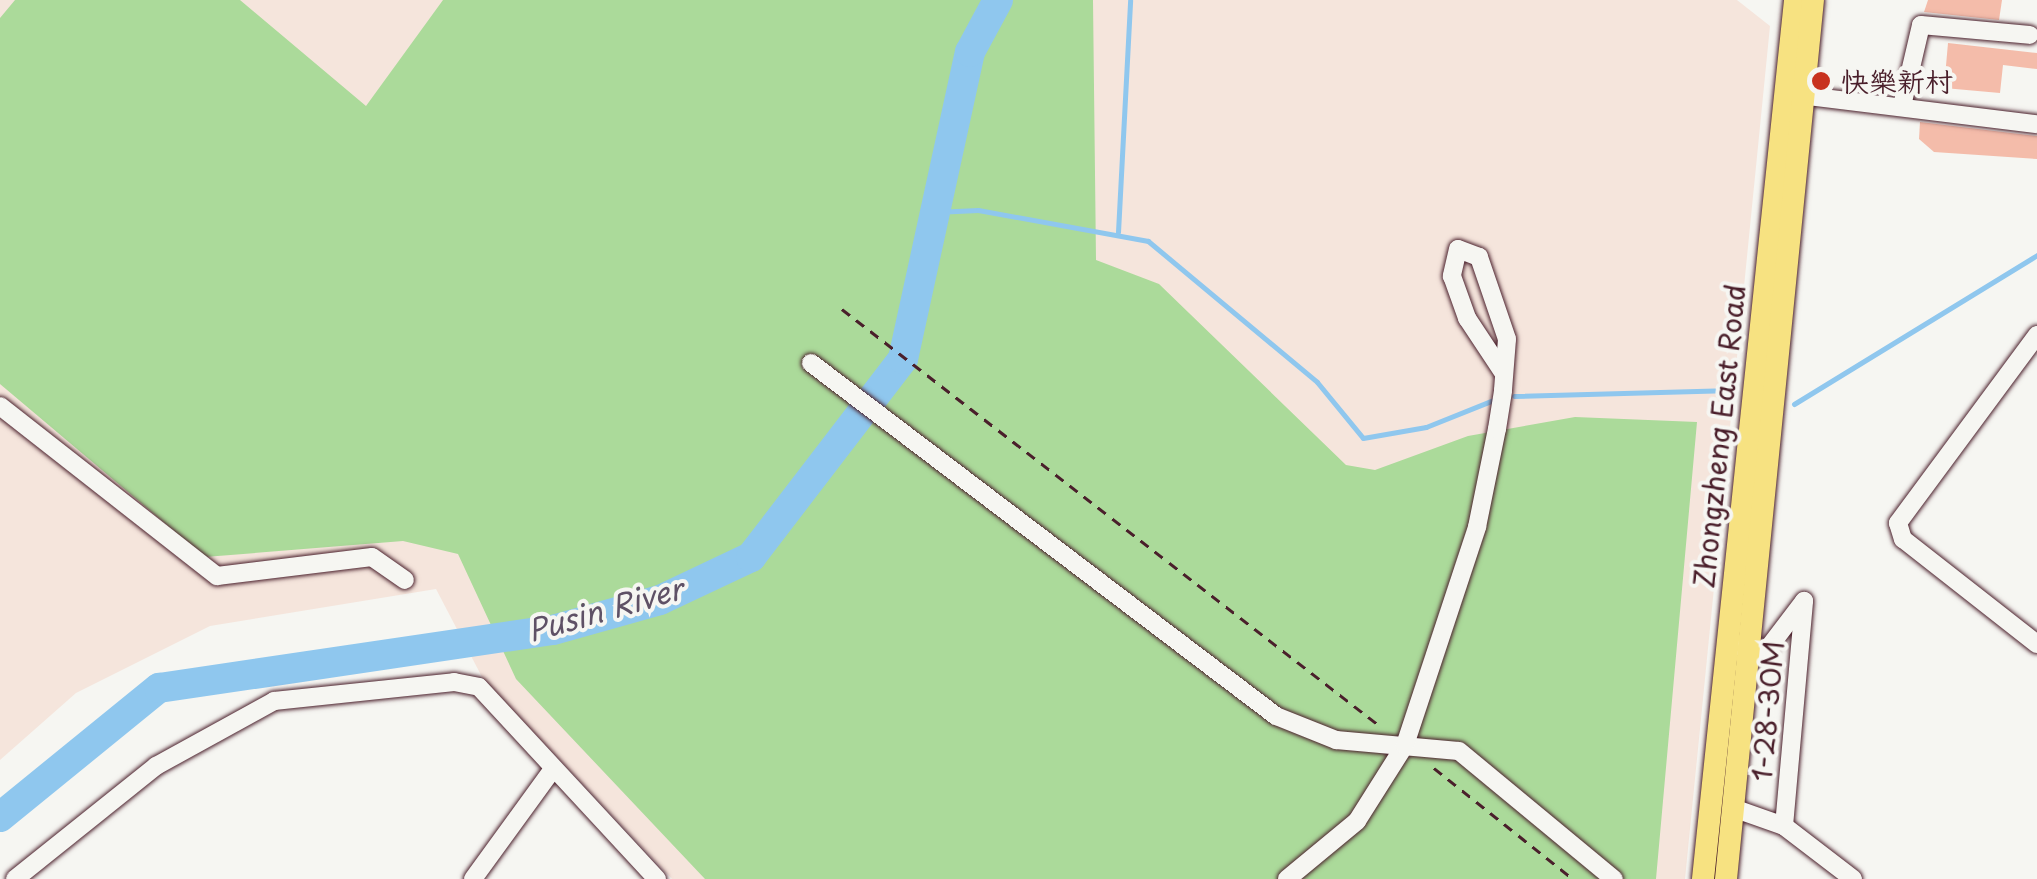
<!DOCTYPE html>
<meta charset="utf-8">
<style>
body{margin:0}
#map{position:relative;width:2037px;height:879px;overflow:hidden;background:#f6f6f2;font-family:"Playpen Sans","LXGW WenKai TC",sans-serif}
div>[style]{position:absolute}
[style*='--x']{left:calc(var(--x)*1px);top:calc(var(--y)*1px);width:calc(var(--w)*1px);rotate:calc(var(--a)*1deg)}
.built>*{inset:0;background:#f5e5dc}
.green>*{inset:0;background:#abda9a}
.stream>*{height:5px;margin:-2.5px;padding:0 2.5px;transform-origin:2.5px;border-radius:2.5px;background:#8fc7ee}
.river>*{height:30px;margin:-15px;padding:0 15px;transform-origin:15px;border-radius:15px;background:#8fc7ee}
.building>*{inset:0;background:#f4bcaa}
.path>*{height:2.5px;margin-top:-1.25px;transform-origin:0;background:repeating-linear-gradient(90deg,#4a1f2b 0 10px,transparent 0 18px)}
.roads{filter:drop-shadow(0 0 2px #4a1f2b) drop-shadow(0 0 2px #4a1f2b)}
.minor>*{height:18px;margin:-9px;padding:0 9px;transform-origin:9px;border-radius:9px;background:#f6f6f2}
.major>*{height:22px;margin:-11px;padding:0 11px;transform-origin:11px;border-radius:11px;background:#f7e281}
.dots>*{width:28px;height:28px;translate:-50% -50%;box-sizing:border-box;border:5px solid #f6f6f2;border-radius:50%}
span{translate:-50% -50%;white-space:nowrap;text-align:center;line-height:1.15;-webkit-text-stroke:8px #f6f6f2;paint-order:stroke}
.poi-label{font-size:28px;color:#4a1f2b}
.left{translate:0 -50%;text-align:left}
.street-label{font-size:28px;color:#4a1f2b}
.water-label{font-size:30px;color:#5f5166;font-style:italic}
</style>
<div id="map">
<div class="built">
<div style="clip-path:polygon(0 0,1737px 0,1770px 26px,1685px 879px,672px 879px,482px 677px,436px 589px,210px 626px,76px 693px,0 760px)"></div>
</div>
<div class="green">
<div style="clip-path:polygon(15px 0,240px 0,366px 106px,443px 0,1093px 0,1096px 260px,1159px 284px,1346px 465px,1375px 470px,1468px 436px,1575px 417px,1697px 422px,1656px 879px,705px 879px,516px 679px,458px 554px,403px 541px,205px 557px,0 384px,0 18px)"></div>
</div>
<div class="stream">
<div style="--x:935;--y:212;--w:43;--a:-2.7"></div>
<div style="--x:978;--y:210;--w:173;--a:10.3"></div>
<div style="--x:1148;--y:241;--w:220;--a:39.8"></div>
<div style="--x:1317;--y:382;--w:72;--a:50.6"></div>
<div style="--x:1363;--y:438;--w:64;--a:-9.9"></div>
<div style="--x:1426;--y:427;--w:75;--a:-21.8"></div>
<div style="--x:1118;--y:232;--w:232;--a:-87"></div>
<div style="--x:1514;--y:396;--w:219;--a:-1.6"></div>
<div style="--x:1794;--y:404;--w:285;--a:-31.5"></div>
</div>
<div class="river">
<div style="--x:0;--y:817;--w:205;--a:-39.1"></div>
<div style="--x:159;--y:688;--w:398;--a:-8.4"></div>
<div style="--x:553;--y:630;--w:111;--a:-15.7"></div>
<div style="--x:660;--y:600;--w:101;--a:-25.3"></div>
<div style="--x:751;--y:557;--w:250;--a:-52.5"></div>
<div style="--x:903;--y:359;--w:314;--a:-77.7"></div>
<div style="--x:970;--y:52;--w:59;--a:-61.7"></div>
</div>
<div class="building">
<div style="clip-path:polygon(1928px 0,2002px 0,1999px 20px,1924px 12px)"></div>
<div style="clip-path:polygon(1948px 43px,2037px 53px,2037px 69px,2003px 65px,2000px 93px,1944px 88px)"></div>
<div style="clip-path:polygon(1920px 122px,2037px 136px,2037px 159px,1934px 152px,1919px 139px)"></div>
</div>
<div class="path">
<div style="--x:842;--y:309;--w:681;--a:37.78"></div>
<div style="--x:1434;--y:768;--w:178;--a:38.6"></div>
</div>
<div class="roads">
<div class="minor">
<div style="--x:1791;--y:94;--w:248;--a:7"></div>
<div style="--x:1902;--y:106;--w:83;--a:-76.8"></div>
<div style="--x:1921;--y:25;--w:109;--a:5.2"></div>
<div style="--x:2037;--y:335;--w:234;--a:126.5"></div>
<div style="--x:1898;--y:523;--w:17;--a:73"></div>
<div style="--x:1903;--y:539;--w:170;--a:38.1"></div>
<div style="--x:811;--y:363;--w:584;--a:37.2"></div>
<div style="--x:1276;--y:716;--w:65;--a:21.8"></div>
<div style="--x:1336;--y:740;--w:123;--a:5.1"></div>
<div style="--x:1459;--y:751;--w:201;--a:39.6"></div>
<div style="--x:0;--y:406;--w:276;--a:38.1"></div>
<div style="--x:217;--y:576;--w:156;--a:-7"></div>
<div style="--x:372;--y:557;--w:40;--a:34.9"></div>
<div style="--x:1740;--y:647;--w:26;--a:9"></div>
<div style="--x:1766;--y:651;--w:63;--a:-52.8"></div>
<div style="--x:1733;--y:808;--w:54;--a:19.4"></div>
<div style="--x:1784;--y:826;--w:87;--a:37.5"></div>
<div style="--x:1784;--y:826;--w:226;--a:-84.9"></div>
<div style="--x:15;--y:879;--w:181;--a:-38.7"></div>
<div style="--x:156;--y:766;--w:135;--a:-28.8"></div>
<div style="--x:274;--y:701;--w:181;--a:-6"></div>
<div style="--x:454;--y:682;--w:25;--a:11"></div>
<div style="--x:479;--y:687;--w:262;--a:47.2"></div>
<div style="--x:473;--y:879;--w:136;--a:-54"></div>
<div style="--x:1287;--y:879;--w:91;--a:-39.6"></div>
<div style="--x:1357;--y:821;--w:90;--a:-57.7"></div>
<div style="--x:1405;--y:745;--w:230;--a:-71.7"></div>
<div style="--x:1477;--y:527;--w:100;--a:-78.5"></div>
<div style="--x:1497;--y:429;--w:39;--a:-81"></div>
<div style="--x:1503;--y:390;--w:51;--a:-85.5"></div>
<div style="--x:1507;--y:339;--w:87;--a:-108.9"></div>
<div style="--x:1479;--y:257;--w:22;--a:-159"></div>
<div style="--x:1458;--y:249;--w:28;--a:103"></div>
<div style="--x:1452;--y:276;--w:45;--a:70.3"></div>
<div style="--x:1467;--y:318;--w:67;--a:56.5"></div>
</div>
<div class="major">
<div style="--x:1703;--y:879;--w:884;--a:-84.02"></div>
<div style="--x:1726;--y:879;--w:883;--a:-84.35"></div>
</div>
</div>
<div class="dots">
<div style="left:1821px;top:81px;background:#c8321e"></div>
</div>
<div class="poi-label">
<span class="left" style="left:1841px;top:81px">快樂新村</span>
</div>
<div class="street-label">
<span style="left:1719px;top:436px;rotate:-84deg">Zhongzheng East Road</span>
<span style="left:1767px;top:711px;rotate:-85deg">1-28-30M</span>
</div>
<div class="water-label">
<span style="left:605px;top:609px;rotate:-16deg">Pusin River</span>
</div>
</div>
